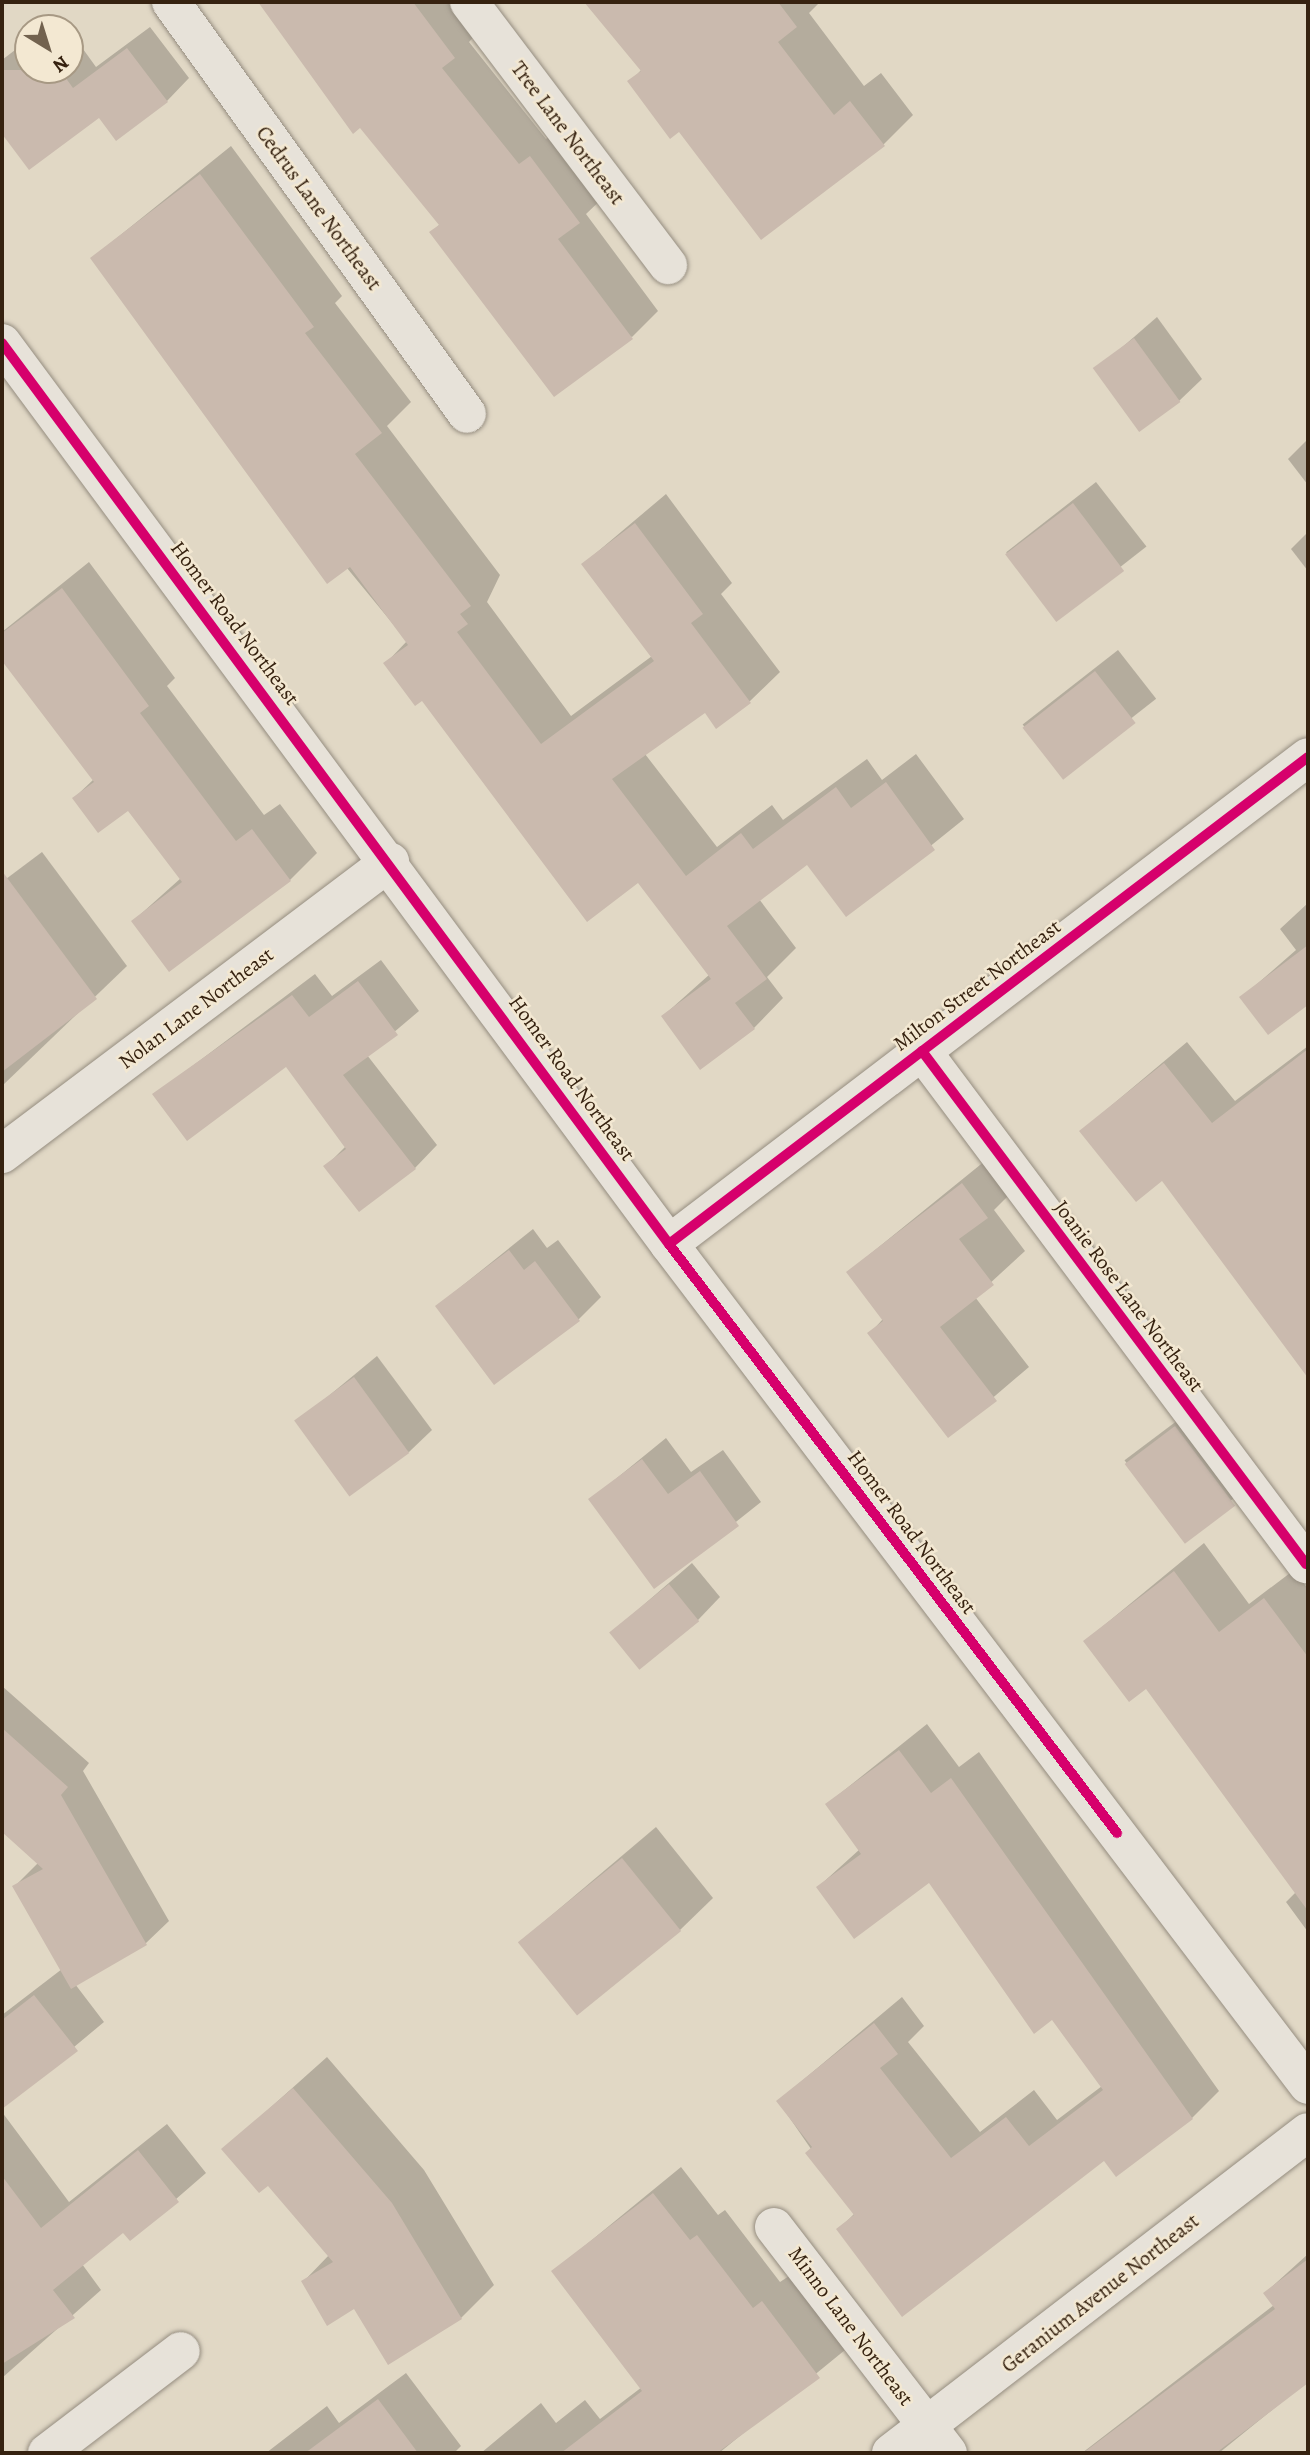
<!DOCTYPE html>
<style>
body{margin:0}
#map{position:relative;width:1310px;height:2455px;overflow:hidden;background:#e1d8c5;font-family:Alegreya,serif}
div>[style]{position:absolute}
[style*='--x']{left:calc(var(--x)*1px);top:calc(var(--y)*1px);width:calc(var(--w)*1px);rotate:calc(var(--a)*1deg)}
.shadow>*{inset:0;background:#0003;transform-origin:0 0}
.building>*{inset:0;background:#cabaae;transform-origin:0 0}
.roads{filter:drop-shadow(0 0 2px #958d80) drop-shadow(0 0 2px #958d80)}
.minor>*{height:38px;margin:-19px;padding:0 19px;transform-origin:19px;border-radius:19px;background:#e7e2d9}
.cycleway>*{height:10px;margin:-5px;padding:0 5px;transform-origin:5px;border-radius:5px;background:#d6006c}
span{translate:-50% -50%;white-space:nowrap;text-align:center;line-height:1.15;-webkit-text-stroke:5px #f3e8d2;paint-order:stroke}
.street-label{font-size:21px;color:#362210}
.frame{position:absolute;inset:0;border:4px solid #362210;pointer-events:none}
.north{position:absolute;left:14px;top:14px;width:70px;height:70px;box-sizing:border-box;background:#f3e8d2;border:2px solid #a79984;border-radius:50%;rotate:142deg;font-size:19px;font-weight:700;line-height:28px;text-align:center;color:#362210}
.north::after{content:'';display:block;margin:auto;width:24px;height:32px;background:#72624f;clip-path:polygon(50% 0,100% 100%,50% 72%,0 100%)}
</style>
<div id="map">
<div class="shadow">
<div style="clip-path:polygon(260px 2px,459px 2px,480px 30px,469px 42px,546px 139px,557px 130px,606px 195px,586px 214px,658px 311px,632px 337px,431px 233px,440px 224px,361px 126px,354px 131px)"></div>
<div style="clip-path:polygon(589px 2px,820px 2px,809px 13px,864px 86px,881px 73px,913px 115px,883px 145px,630px 82px,642px 69px)"></div>
<div style="clip-path:polygon(59px 17px,67px 28px,45px 28px)"></div>
<div style="clip-path:polygon(150px 27px,189px 78px,167px 101px,99px 116px,29px 168px,2px 131px,2px 60px,28px 40px,28px 70px,70px 70px,70px 31px,96px 67px)"></div>
<div style="clip-path:polygon(231px 146px,342px 296px,335px 303px,411px 402px,387px 426px,500px 575px,487px 602px,571px 716px,652px 656px,583px 564px,666px 494px,732px 583px,721px 594px,780px 672px,750px 701px,705px 711px,645px 754px,717px 847px,772px 805px,783px 820px,867px 759px,882px 780px,916px 754px,964px 819px,846px 914px,807px 862px,759px 899px,796px 948px,767px 977px,783px 998px,754px 1028px,663px 1016px,710px 974px,638px 881px,386px 663px,407px 641px,92px 258px)"></div>
<div style="clip-path:polygon(1157px 317px,1202px 379px,1179px 401px,1096px 370px)"></div>
<div style="clip-path:polygon(1308px 439px,1308px 485px,1288px 459px)"></div>
<div style="left:1096px;top:482px;width:82px;height:114px;rotate:52deg"></div>
<div style="clip-path:polygon(1308px 532px,1308px 571px,1291px 549px)"></div>
<div style="clip-path:polygon(89px 562px,175px 678px,167px 686px,264px 815px,280px 804px,317px 853px,290px 880px,133px 921px,181px 878px,128px 808px,74px 798px,94px 779px,2px 658px,2px 632px)"></div>
<div style="left:1118px;top:650px;width:62px;height:121px;rotate:52deg"></div>
<div style="clip-path:polygon(42px 852px,127px 966px,2px 1086px,2px 882px)"></div>
<div style="clip-path:polygon(1308px 903px,1308px 1003px,1268px 1033px,1242px 997px,1296px 950px,1280px 929px)"></div>
<div style="clip-path:polygon(381px 960px,419px 1011px,367px 1055px,437px 1145px,415px 1168px,326px 1166px,346px 1146px,286px 1065px,154px 1095px,315px 974px,332px 996px)"></div>
<div style="clip-path:polygon(1187px 1042px,1235px 1101px,1308px 1046px,1308px 1164px,1301px 1169px,1308px 1179px,1305px 1370px,1163px 1179px,1081px 1131px)"></div>
<div style="clip-path:polygon(996px 1152px,1020px 1184px,994px 1210px,1025px 1251px,975px 1297px,1029px 1367px,948px 1436px,870px 1333px,883px 1319px,848px 1272px)"></div>
<div style="clip-path:polygon(533px 1229px,547px 1248px,558px 1240px,601px 1297px,578px 1320px,437px 1306px)"></div>
<div style="clip-path:polygon(377px 1356px,432px 1430px,409px 1452px,297px 1422px)"></div>
<div style="left:1198px;top:1405px;width:96px;height:92px;rotate:53deg"></div>
<div style="clip-path:polygon(666px 1438px,691px 1472px,723px 1450px,761px 1502px,654px 1587px,590px 1500px)"></div>
<div style="clip-path:polygon(1204px 1543px,1249px 1604px,1294px 1570px,1308px 1589px,1308px 1932px,1286px 1902px,1296px 1892px,1147px 1687px,1085px 1641px)"></div>
<div style="clip-path:polygon(692px 1563px,720px 1597px,698px 1620px,611px 1633px)"></div>
<div style="clip-path:polygon(2px 1686px,89px 1763px,83px 1771px,169px 1921px,146px 1943px,75px 1984px,104px 2022px,2px 2107px,2px 2015px,62px 1969px,15px 1886px,39px 1862px,2px 1830px)"></div>
<div style="clip-path:polygon(927px 1724px,959px 1767px,979px 1752px,1219px 2091px,1192px 2118px,1104px 2159px,839px 2229px,855px 2213px,778px 2101px,902px 1997px,924px 2026px,908px 2042px,980px 2132px,1034px 2090px,1057px 2120px,1102px 2086px,1052px 2018px,930px 1881px,818px 1887px,860px 1849px,827px 1804px)"></div>
<div style="clip-path:polygon(656px 1827px,713px 1898px,680px 1930px,520px 1942px)"></div>
<div style="clip-path:polygon(327px 2057px,424px 2170px,494px 2285px,461px 2318px,388px 2363px,354px 2307px,303px 2282px,329px 2255px,268px 2184px,224px 2149px)"></div>
<div style="clip-path:polygon(2px 2112px,69px 2202px,167px 2124px,206px 2173px,130px 2239px,124px 2231px,82px 2264px,101px 2290px,2px 2378px)"></div>
<div style="clip-path:polygon(681px 2167px,718px 2215px,725px 2210px,780px 2282px,789px 2276px,845px 2350px,719px 2453px,481px 2453px,541px 2403px,556px 2423px,585px 2400px,600px 2419px,642px 2387px,554px 2271px)"></div>
<div style="clip-path:polygon(1308px 2254px,1308px 2381px,1219px 2453px,1082px 2453px,1274px 2305px,1265px 2293px)"></div>
<div style="clip-path:polygon(406px 2373px,461px 2446px,454px 2453px,266px 2453px,327px 2406px,339px 2423px)"></div>
</div>
<div class="building">
<div style="clip-path:polygon(258px 2px,413px 2px,455px 58px,442px 68px,519px 164px,530px 156px,580px 223px,558px 239px,633px 339px,554px 397px,429px 232px,439px 225px,360px 128px,353px 134px)"></div>
<div style="clip-path:polygon(584px 2px,778px 2px,797px 27px,778px 42px,834px 115px,850px 101px,885px 146px,761px 240px,679px 132px,670px 139px,627px 81px,641px 71px)"></div>
<div style="clip-path:polygon(127px 48px,168px 102px,116px 141px,99px 118px,29px 170px,2px 134px,2px 70px,60px 70px,73px 88px)"></div>
<div style="clip-path:polygon(200px 174px,314px 327px,305px 333px,382px 433px,355px 454px,471px 606px,460px 614px,468px 624px,457px 632px,541px 744px,654px 661px,581px 564px,635px 523px,703px 614px,691px 623px,751px 703px,716px 729px,705px 713px,612px 779px,686px 876px,741px 833px,753px 849px,836px 787px,851px 808px,886px 782px,935px 850px,846px 917px,807px 865px,727px 926px,767px 979px,735px 1003px,755px 1029px,700px 1070px,661px 1016px,711px 979px,638px 883px,587px 922px,422px 701px,415px 706px,383px 663px,408px 645px,350px 567px,327px 584px,90px 258px)"></div>
<div style="left:1134px;top:338px;width:79px;height:51px;rotate:54deg"></div>
<div style="left:1073px;top:503px;width:85px;height:85px;rotate:53deg"></div>
<div style="clip-path:polygon(62px 588px,149px 706px,140px 713px,236px 841px,252px 829px,291px 881px,169px 972px,131px 921px,182px 882px,128px 811px,98px 833px,72px 798px,94px 782px,2px 661px,2px 633px)"></div>
<div style="left:1095px;top:671px;width:66px;height:92px;rotate:52deg"></div>
<div style="clip-path:polygon(2px 871px,97px 999px,2px 1072px)"></div>
<div style="clip-path:polygon(1308px 945px,1308px 1005px,1268px 1035px,1239px 997px)"></div>
<div style="clip-path:polygon(358px 981px,398px 1035px,343px 1075px,416px 1169px,359px 1212px,323px 1166px,346px 1149px,286px 1067px,187px 1141px,152px 1094px,292px 995px,309px 1017px)"></div>
<div style="clip-path:polygon(1308px 1049px,1308px 1378px,1162px 1181px,1136px 1202px,1079px 1131px,1164px 1063px,1212px 1123px)"></div>
<div style="clip-path:polygon(962px 1183px,988px 1218px,959px 1239px,994px 1285px,940px 1327px,997px 1401px,948px 1438px,867px 1333px,883px 1321px,846px 1272px)"></div>
<div style="clip-path:polygon(509px 1250px,524px 1270px,535px 1261px,580px 1321px,494px 1385px,435px 1306px)"></div>
<div style="left:354px;top:1377px;width:94px;height:74px;rotate:54deg"></div>
<div style="left:1175px;top:1426px;width:100px;height:63px;rotate:53deg"></div>
<div style="clip-path:polygon(642px 1459px,668px 1494px,700px 1471px,739px 1526px,654px 1589px,588px 1499px)"></div>
<div style="clip-path:polygon(1174px 1571px,1219px 1632px,1264px 1598px,1308px 1657px,1308px 1911px,1146px 1689px,1129px 1702px,1083px 1641px)"></div>
<div style="left:669px;top:1584px;width:48px;height:77px;rotate:51deg"></div>
<div style="clip-path:polygon(2px 1728px,68px 1787px,61px 1795px,147px 1945px,71px 1989px,12px 1886px,43px 1869px,2px 1832px)"></div>
<div style="clip-path:polygon(899px 1750px,931px 1793px,951px 1778px,1193px 2119px,1116px 2177px,1104px 2161px,902px 2317px,836px 2229px,854px 2215px,805px 2153px,812px 2147px,776px 2101px,874px 2023px,898px 2054px,880px 2068px,951px 2158px,1006px 2117px,1029px 2146px,1103px 2090px,1052px 2020px,1034px 2034px,929px 1883px,854px 1939px,816px 1887px,861px 1854px,825px 1804px)"></div>
<div style="left:622px;top:1858px;width:94px;height:134px;rotate:51deg"></div>
<div style="clip-path:polygon(34px 1995px,78px 2051px,2px 2109px,2px 2020px)"></div>
<div style="clip-path:polygon(293px 2088px,392px 2203px,462px 2319px,388px 2365px,354px 2309px,327px 2326px,301px 2281px,333px 2262px,268px 2186px,259px 2193px,221px 2149px)"></div>
<div style="clip-path:polygon(138px 2150px,179px 2202px,130px 2241px,123px 2233px,53px 2290px,75px 2318px,2px 2364px,2px 2176px,41px 2228px)"></div>
<div style="clip-path:polygon(653px 2193px,690px 2240px,697px 2235px,753px 2308px,762px 2301px,820px 2378px,717px 2453px,561px 2453px,642px 2391px,551px 2271px)"></div>
<div style="clip-path:polygon(1308px 2259px,1308px 2383px,1216px 2453px,1083px 2453px,1275px 2309px,1263px 2293px)"></div>
<div style="clip-path:polygon(378px 2399px,418px 2453px,305px 2453px)"></div>
</div>
<div class="roads">
<div class="minor">
<div style="--x:171;--y:2;--w:507;--a:54.3"></div>
<div style="--x:469;--y:2;--w:330;--a:52.9"></div>
<div style="--x:2;--y:343;--w:1121;--a:53.49"></div>
<div style="--x:669;--y:1244;--w:1056;--a:52.77"></div>
<div style="--x:922;--y:1051;--w:641;--a:53.18"></div>
<div style="--x:2;--y:1154;--w:486;--a:-37"></div>
<div style="--x:669;--y:1244;--w:803;--a:-37.31"></div>
<div style="--x:774;--y:2227;--w:285;--a:52.4"></div>
<div style="--x:47;--y:2453;--w:168;--a:-37.3"></div>
<div style="--x:891;--y:2453;--w:526;--a:-37.59"></div>
</div>
</div>
<div class="cycleway">
<div style="--x:2;--y:343;--w:1121;--a:53.49"></div>
<div style="--x:669;--y:1244;--w:740;--a:52.74"></div>
<div style="--x:922;--y:1051;--w:641;--a:53.18"></div>
<div style="--x:669;--y:1244;--w:803;--a:-37.31"></div>
</div>
<div class="street-label">
<span style="left:568px;top:133px;rotate:53deg">Tree Lane Northeast</span>
<span style="left:319px;top:208px;rotate:54deg">Cedrus Lane Northeast</span>
<span style="left:235px;top:623px;rotate:53deg">Homer Road Northeast</span>
<span style="left:977px;top:985px;rotate:-37deg">Milton Street Northeast</span>
<span style="left:196px;top:1008px;rotate:-37deg">Nolan Lane Northeast</span>
<span style="left:572px;top:1078px;rotate:54deg">Homer Road Northeast</span>
<span style="left:1129px;top:1296px;rotate:53deg">Joanie Rose Lane Northeast</span>
<span style="left:912px;top:1532px;rotate:53deg">Homer Road Northeast</span>
<span style="left:1100px;top:2293px;rotate:-38deg">Geranium Avenue Northeast</span>
<span style="left:851px;top:2326px;rotate:53deg">Minno Lane Northeast</span>
</div>
<div class="frame"></div>
<div class="north">N</div>
</div>
